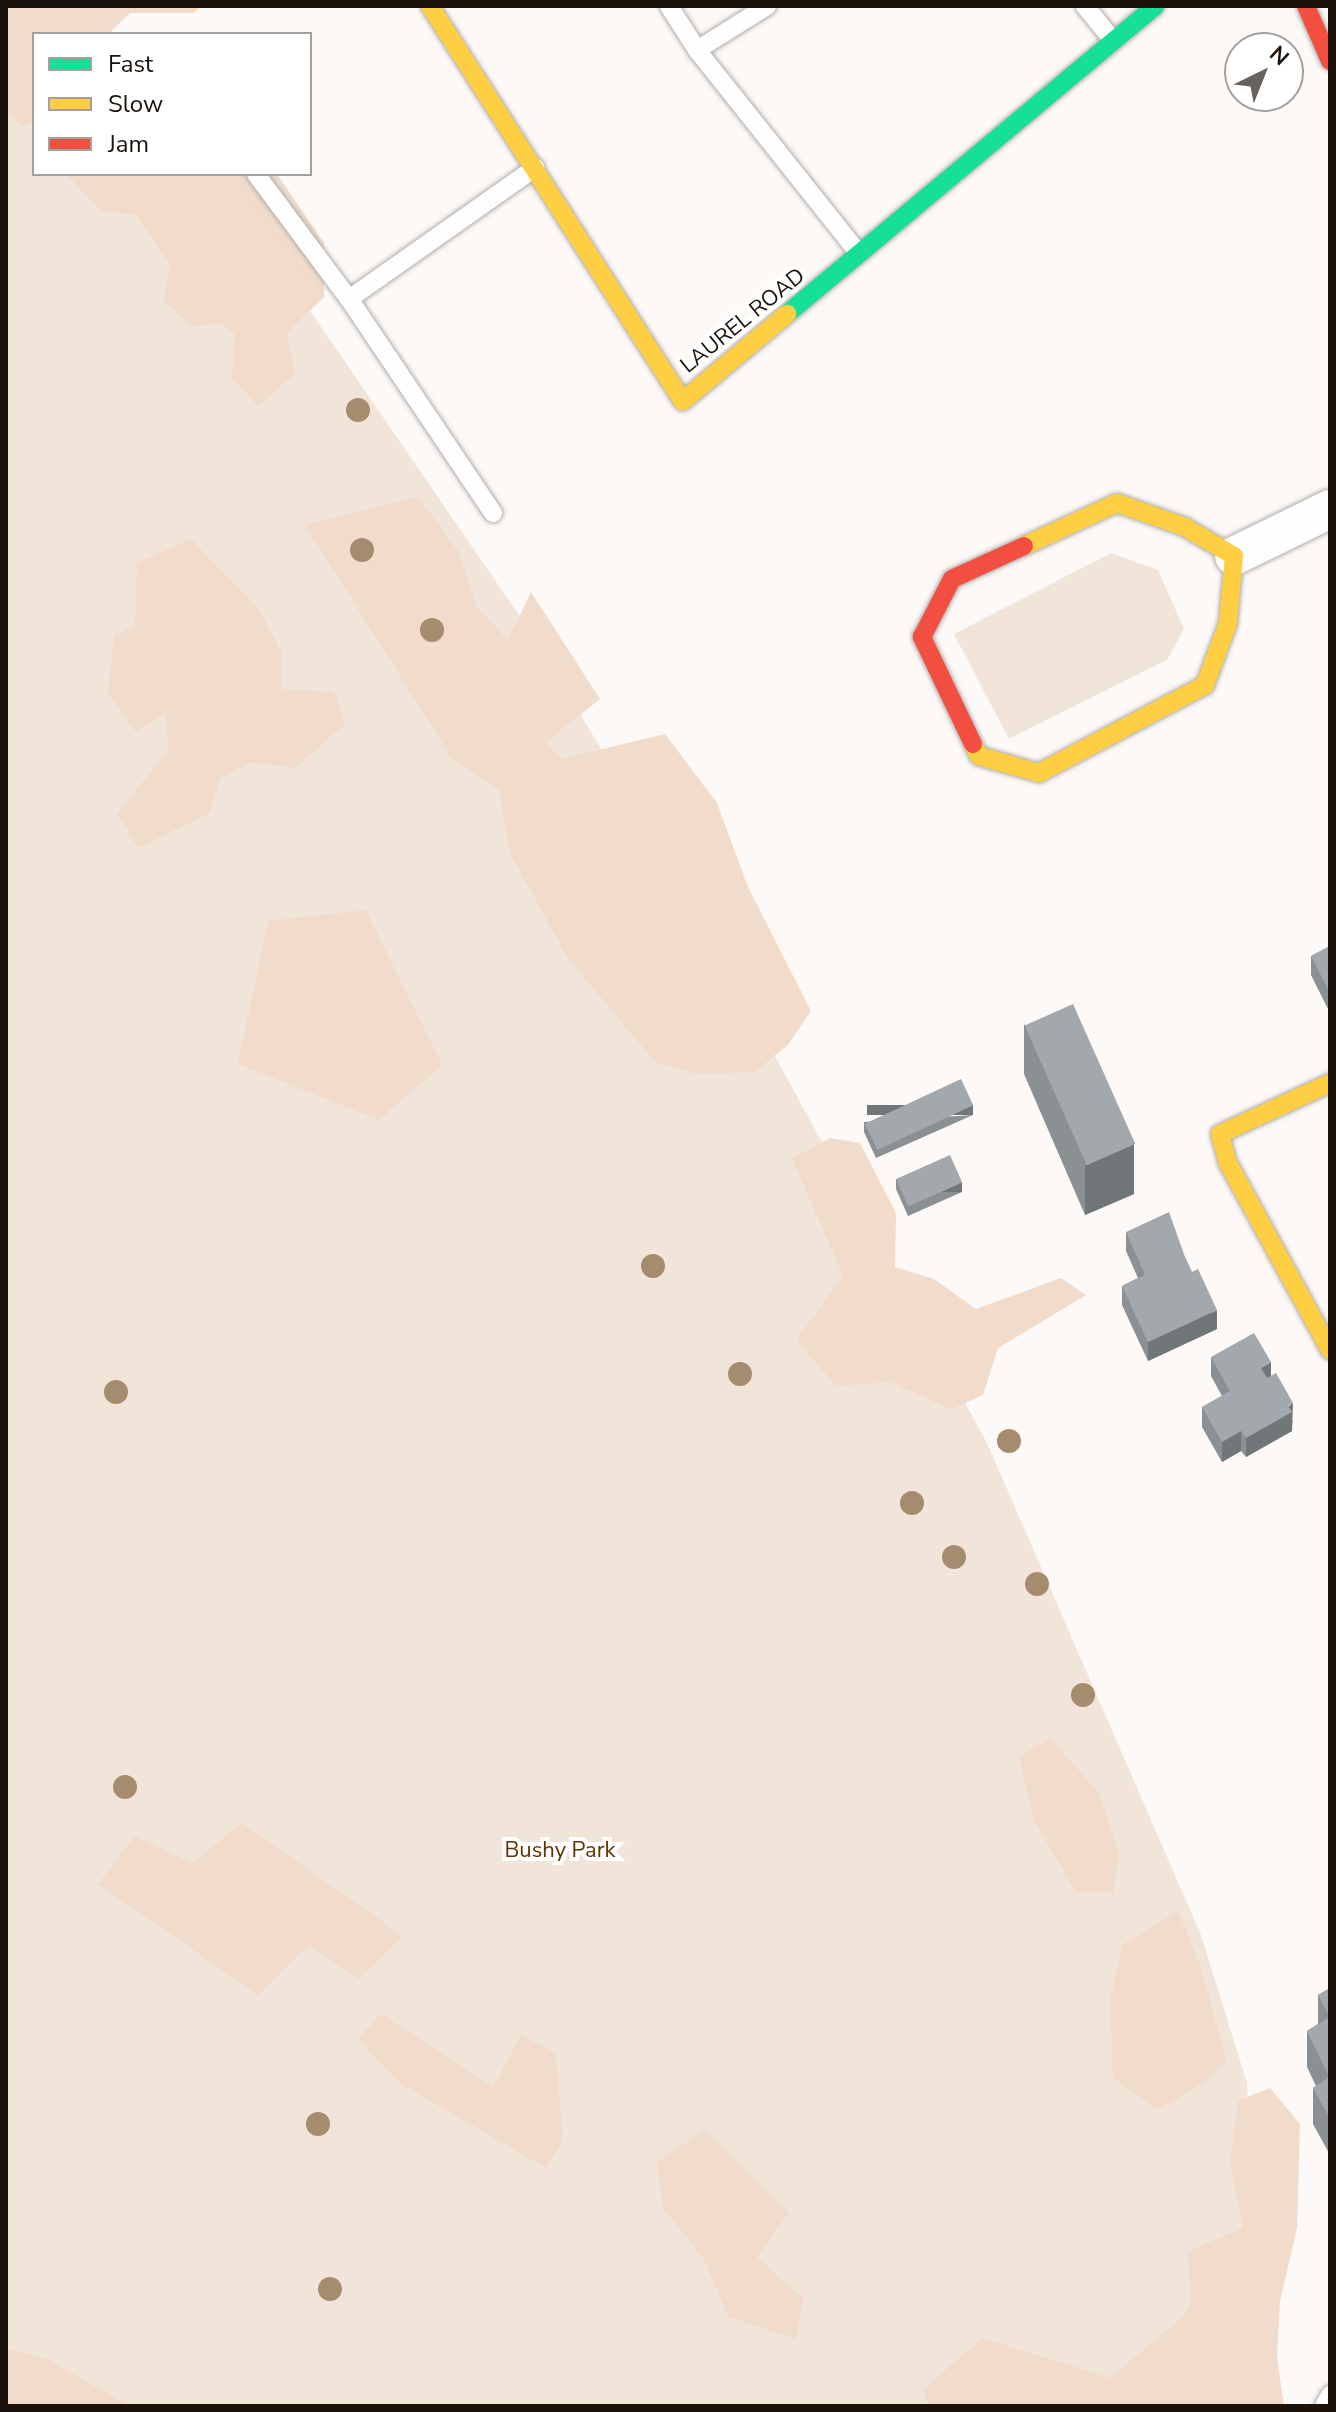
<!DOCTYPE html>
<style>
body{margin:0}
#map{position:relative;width:1336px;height:2412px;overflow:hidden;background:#fcf9f7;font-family:"Nunito Sans",sans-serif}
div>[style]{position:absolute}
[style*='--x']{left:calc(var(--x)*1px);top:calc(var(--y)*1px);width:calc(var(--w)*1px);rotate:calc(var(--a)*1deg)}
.green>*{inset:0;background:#f1e4d9}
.forest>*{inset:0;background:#f1dccc}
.roads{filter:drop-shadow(0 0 2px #b2ada9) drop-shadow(0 0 2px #b2ada9)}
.lane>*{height:18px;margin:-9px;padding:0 9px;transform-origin:9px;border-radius:9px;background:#fffefe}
.street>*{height:38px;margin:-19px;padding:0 19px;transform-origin:19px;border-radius:19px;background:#fffefe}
.fast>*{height:18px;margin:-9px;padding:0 9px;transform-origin:9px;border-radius:9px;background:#16e098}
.slow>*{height:18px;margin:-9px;padding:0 9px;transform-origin:9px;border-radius:9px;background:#ffcf43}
.jam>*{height:18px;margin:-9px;padding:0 9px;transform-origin:9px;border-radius:9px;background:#f24e42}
.trees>*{width:24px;height:24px;margin:-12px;border-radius:50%;background:#a68c6f}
.wall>*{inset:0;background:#8b9093}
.shaded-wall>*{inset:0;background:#717678;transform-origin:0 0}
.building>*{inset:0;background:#a2a8ab;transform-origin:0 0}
span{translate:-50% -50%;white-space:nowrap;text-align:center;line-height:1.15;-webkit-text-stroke:8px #fff;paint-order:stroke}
.street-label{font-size:22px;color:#1a120b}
.park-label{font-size:22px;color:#603300}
.frame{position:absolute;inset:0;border:8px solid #1a120b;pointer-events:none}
.legend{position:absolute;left:32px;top:32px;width:280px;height:144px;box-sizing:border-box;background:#fff;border:2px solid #a3a09d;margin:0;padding:10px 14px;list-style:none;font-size:24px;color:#1a120b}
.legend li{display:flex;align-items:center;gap:16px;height:40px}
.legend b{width:40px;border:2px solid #a3a09d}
.north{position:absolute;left:1224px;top:32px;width:80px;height:80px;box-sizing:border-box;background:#fff;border:2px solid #a3a09d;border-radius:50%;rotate:43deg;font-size:22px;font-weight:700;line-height:32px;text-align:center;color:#1a120b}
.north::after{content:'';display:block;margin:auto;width:28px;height:36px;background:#69635e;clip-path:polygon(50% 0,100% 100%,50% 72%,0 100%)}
</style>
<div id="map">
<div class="green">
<div style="clip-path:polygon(6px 6px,93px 6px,114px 34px,34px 34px,34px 174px,216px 174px,532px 634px,659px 845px,987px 1443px,1201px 1935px,1247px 2083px,1259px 2406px,6px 2406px)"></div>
<div style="clip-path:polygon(1111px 553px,1158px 570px,1184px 629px,1167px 660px,1009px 739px,954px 634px)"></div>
</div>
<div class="forest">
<div style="clip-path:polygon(6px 6px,201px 6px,194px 13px,130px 13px,108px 34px,34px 34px,34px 121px,22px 126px,6px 111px)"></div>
<div style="clip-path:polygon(66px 174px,277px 174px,324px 243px,324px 297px,287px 333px,295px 374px,258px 406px,232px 378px,235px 335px,220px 324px,191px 326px,163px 300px,171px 265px,136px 215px,100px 210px)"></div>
<div style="clip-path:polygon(418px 497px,459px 552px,476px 606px,508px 640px,531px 592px,600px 699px,546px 742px,561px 759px,665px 734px,717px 803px,748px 887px,811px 1011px,788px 1045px,754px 1072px,696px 1074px,656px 1063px,567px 957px,510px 853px,499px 789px,453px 760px,305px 525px)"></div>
<div style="clip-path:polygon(191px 539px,260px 611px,282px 653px,282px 689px,334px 692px,345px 724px,295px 768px,252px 762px,220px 778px,210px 813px,138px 848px,117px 814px,169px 749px,165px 713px,136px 732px,108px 692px,114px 635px,135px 626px,137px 563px)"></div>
<div style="clip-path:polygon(366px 910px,442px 1065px,379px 1120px,238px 1064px,268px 921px)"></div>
<div style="clip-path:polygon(830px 1138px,860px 1143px,896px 1213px,895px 1267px,934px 1279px,976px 1309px,1061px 1278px,1086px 1295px,998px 1348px,983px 1395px,951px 1409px,890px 1382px,836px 1386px,796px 1340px,843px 1276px,792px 1158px)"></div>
<div style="clip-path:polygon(1050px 1738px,1100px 1794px,1119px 1853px,1113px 1893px,1076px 1892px,1035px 1823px,1019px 1757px)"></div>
<div style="clip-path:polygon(242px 1823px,403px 1936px,358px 1979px,309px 1945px,258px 1995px,98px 1884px,135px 1836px,192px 1863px)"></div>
<div style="clip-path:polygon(1178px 1911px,1201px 1967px,1226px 2060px,1207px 2081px,1157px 2110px,1113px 2077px,1110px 2001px,1122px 1945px)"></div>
<div style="clip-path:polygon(381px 2014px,493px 2087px,521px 2035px,556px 2053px,563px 2139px,546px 2168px,401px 2084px,358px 2039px)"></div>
<div style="clip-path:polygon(1270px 2088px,1300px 2124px,1297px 2228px,1280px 2302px,1277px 2358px,1284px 2406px,928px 2406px,923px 2389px,983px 2338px,1110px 2378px,1181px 2318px,1191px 2304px,1188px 2251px,1243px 2228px,1230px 2165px,1238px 2101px)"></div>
<div style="clip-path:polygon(705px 2130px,789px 2213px,757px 2257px,804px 2299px,796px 2339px,728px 2316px,703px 2258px,663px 2208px,657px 2162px)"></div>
<div style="clip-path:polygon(6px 2348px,49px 2360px,130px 2406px,6px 2406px)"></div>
</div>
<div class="roads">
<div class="lane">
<div style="--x:669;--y:6;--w:52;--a:57.5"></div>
<div style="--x:697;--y:50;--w:260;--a:51.5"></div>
<div style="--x:1085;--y:6;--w:41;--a:50.9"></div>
<div style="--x:697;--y:50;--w:83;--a:-32.2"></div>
<div style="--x:256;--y:174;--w:156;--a:53.4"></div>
<div style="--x:493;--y:513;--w:258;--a:-123.9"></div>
<div style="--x:349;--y:299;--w:228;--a:-35.2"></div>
<div style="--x:1324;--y:2406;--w:13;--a:-61"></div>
</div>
<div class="street">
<div style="--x:1234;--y:556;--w:107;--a:-26.1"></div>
</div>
<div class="fast">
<div style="--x:787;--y:314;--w:480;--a:-39.9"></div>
</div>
<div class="slow">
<div style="--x:430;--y:6;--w:469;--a:57.4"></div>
<div style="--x:683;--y:401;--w:136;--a:-39.9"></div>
<div style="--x:1024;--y:546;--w:102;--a:-24.8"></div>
<div style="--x:973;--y:744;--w:13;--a:63"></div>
<div style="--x:979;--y:756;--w:62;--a:15.8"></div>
<div style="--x:1039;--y:773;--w:188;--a:-27.9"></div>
<div style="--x:1205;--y:685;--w:66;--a:-69.6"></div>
<div style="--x:1228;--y:623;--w:67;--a:-84.9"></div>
<div style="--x:1234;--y:556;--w:57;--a:-149.4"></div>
<div style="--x:1185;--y:527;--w:72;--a:-160.6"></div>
<div style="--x:1330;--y:1083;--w:121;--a:155.1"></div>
<div style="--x:1220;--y:1134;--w:30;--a:75"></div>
<div style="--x:1228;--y:1163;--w:213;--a:61.4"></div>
</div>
<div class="jam">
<div style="--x:1306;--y:6;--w:60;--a:66.4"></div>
<div style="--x:973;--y:744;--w:119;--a:-115.5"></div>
<div style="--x:922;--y:637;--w:65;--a:-62.7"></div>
<div style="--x:952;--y:579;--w:79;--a:-24.6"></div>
</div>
</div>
<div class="trees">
<div style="left:358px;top:410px"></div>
<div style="left:362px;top:550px"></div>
<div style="left:432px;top:630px"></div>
<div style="left:653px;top:1266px"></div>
<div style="left:740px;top:1374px"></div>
<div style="left:116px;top:1392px"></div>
<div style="left:1009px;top:1441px"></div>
<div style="left:912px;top:1503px"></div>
<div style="left:954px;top:1557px"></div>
<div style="left:1037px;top:1584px"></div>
<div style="left:1083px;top:1695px"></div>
<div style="left:125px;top:1787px"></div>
<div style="left:318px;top:2124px"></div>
<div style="left:330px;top:2289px"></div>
</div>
<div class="wall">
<div style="clip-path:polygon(1330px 946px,1330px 1013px,1311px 975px,1311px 956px)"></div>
<div style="clip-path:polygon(1024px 1024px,1134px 1194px,1085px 1215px,1024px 1074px)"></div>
<div style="clip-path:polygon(973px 1115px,876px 1158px,864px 1132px,864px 1122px)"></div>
<div style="clip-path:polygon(896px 1179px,962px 1192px,908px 1216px,896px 1189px)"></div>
<div style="clip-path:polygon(1126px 1232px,1185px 1257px,1217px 1329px,1148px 1361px,1122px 1305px,1122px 1286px,1138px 1278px,1126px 1251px)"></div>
<div style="clip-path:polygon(1211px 1357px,1271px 1376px,1293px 1422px,1292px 1423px,1292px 1431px,1246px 1457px,1241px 1451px,1222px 1462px,1202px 1427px,1202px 1407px,1222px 1396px,1211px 1376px)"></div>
<div style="clip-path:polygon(1330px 1988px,1330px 2155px,1313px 2124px,1313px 2088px,1316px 2086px,1307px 2067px,1307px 2031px,1318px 2024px,1318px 1995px)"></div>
</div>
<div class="shaded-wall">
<div style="left:973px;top:1105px;width:10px;height:106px;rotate:90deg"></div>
<div style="clip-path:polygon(1134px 1144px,1134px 1194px,1085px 1215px,1085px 1165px)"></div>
<div style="left:962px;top:1182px;width:10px;height:59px;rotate:90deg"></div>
<div style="clip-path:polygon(1217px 1310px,1217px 1329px,1148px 1361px,1148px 1342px)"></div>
<div style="clip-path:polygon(1271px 1362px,1271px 1382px,1261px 1387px,1261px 1368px)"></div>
<div style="clip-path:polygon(1293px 1403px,1292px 1431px,1246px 1457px,1246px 1438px)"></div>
<div style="clip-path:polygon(1241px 1431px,1241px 1451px,1222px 1462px,1222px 1442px)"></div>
</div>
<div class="building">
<div style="clip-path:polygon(1330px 946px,1330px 993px,1311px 956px)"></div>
<div style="left:1073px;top:1004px;width:153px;height:53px;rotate:66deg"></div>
<div style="left:961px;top:1079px;width:29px;height:106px;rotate:65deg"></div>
<div style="left:950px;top:1155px;width:30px;height:59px;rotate:66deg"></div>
<div style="clip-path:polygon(1169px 1212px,1185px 1257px,1192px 1272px,1198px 1269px,1217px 1310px,1148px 1342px,1122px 1286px,1145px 1275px,1126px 1232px)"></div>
<div style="clip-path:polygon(1254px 1333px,1271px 1362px,1261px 1368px,1267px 1378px,1276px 1373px,1293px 1403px,1288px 1406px,1292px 1412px,1246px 1438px,1241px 1431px,1222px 1442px,1202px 1407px,1230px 1391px,1211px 1357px)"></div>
<div style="clip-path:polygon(1330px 1988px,1330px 2119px,1313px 2088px,1329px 2077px,1307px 2031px,1330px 2017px,1318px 1995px)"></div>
</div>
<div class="street-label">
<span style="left:743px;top:321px;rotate:-39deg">LAUREL ROAD</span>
</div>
<div class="park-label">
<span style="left:560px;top:1851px">Bushy Park</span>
</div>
<div class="frame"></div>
<ul class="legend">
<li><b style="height:10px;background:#16e098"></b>Fast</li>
<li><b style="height:10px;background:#ffcf43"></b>Slow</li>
<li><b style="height:10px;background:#f24e42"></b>Jam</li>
</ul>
<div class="north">N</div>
</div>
